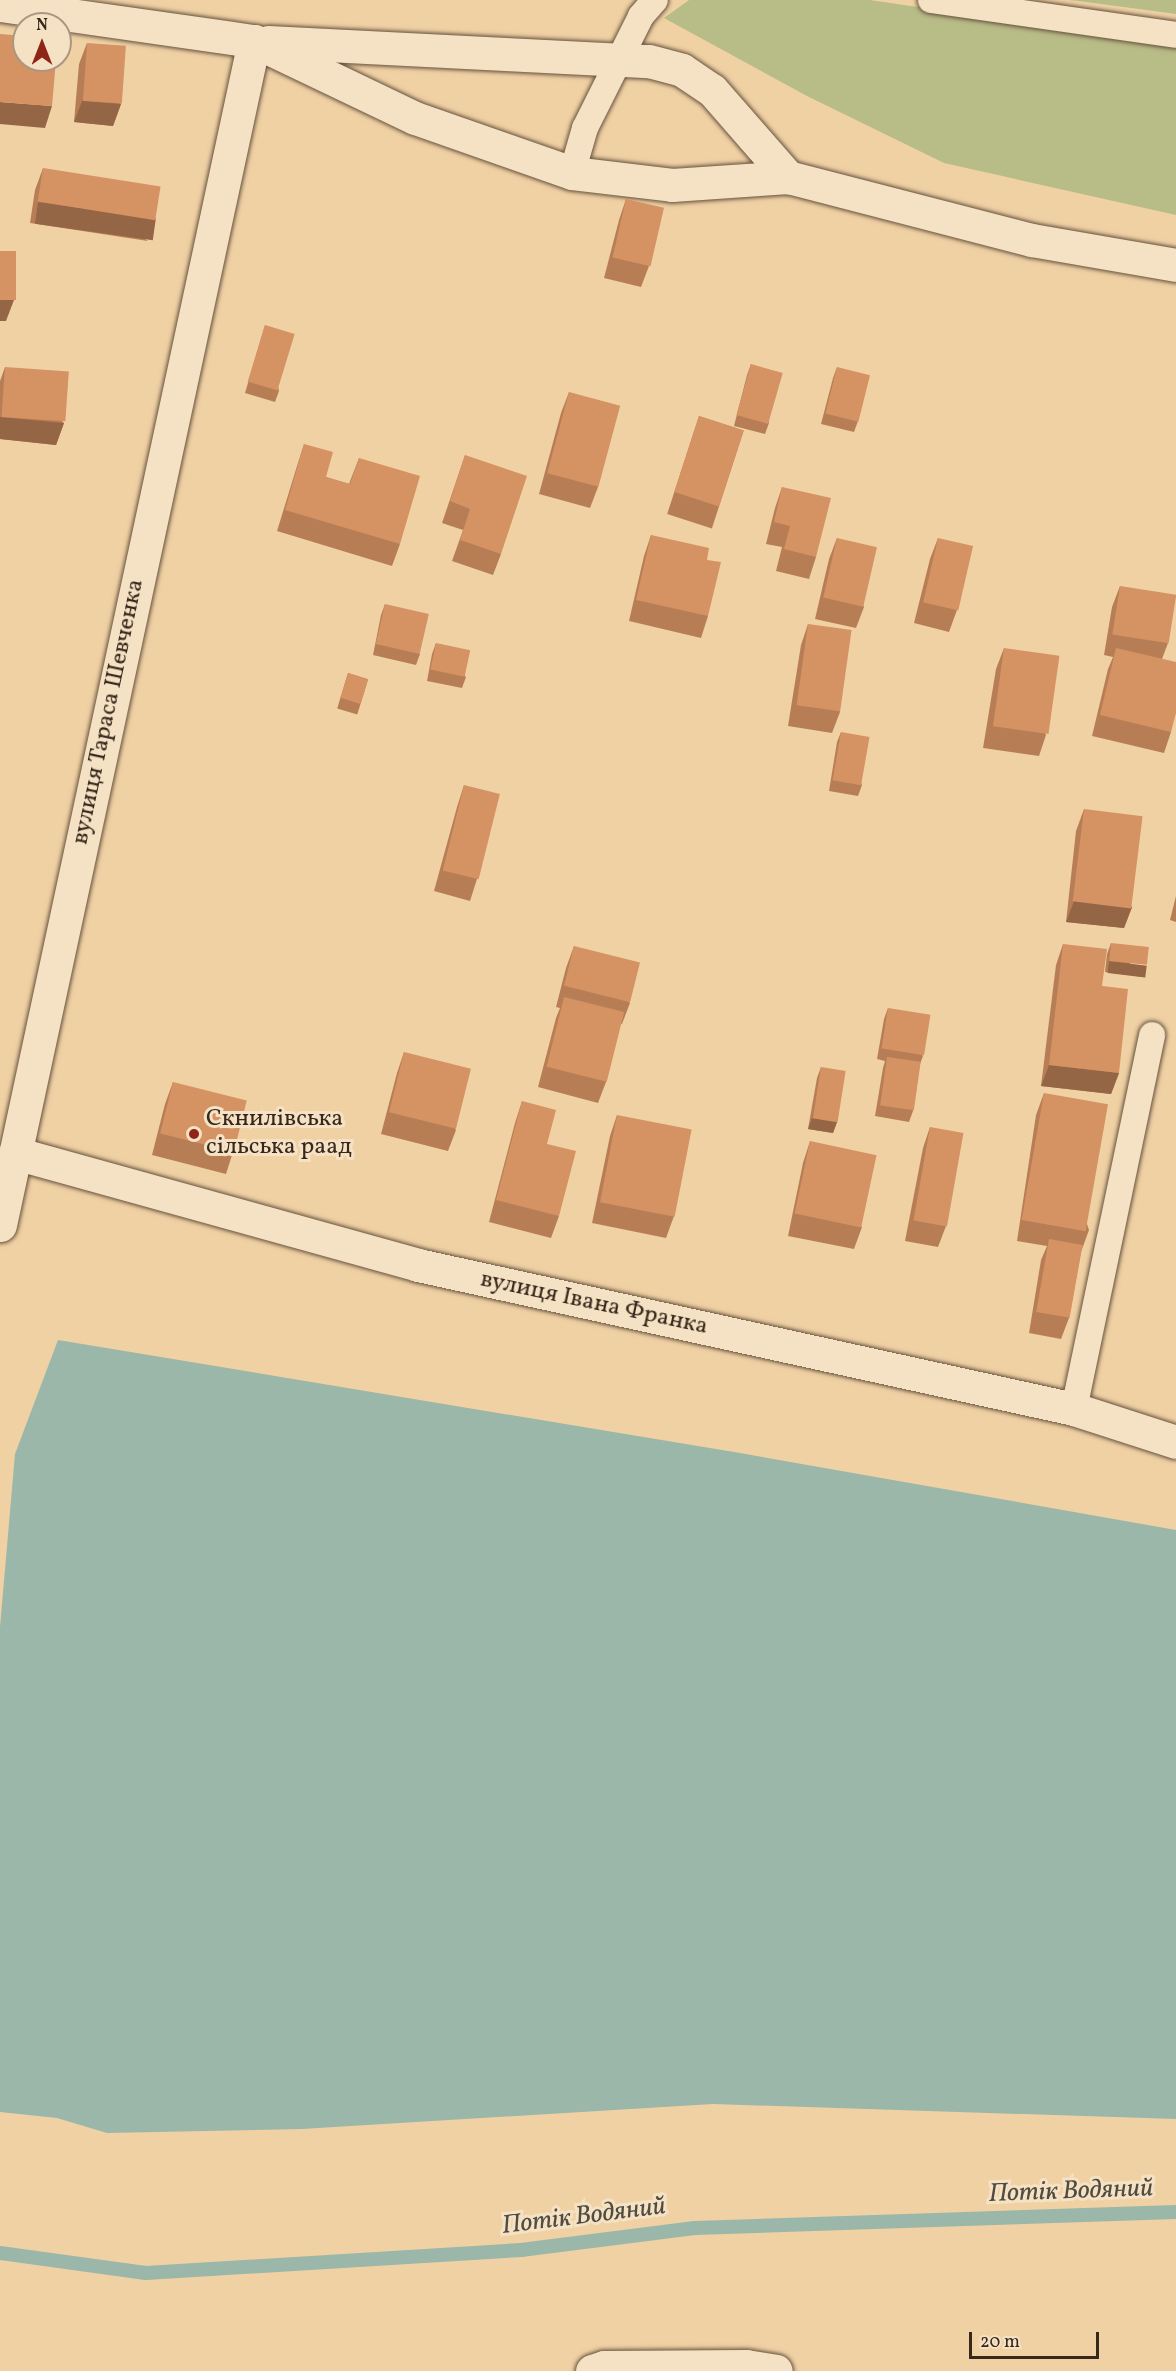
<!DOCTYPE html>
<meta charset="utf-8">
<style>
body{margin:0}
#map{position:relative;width:1176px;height:2371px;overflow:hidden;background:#f0d1a4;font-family:Vollkorn,serif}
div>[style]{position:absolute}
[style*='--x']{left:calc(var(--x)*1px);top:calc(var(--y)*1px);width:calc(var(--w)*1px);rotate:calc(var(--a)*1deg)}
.green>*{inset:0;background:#b8bc86}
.water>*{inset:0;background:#9ab7aa}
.stream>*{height:14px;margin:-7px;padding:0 7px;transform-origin:7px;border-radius:7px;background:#9ab7aa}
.roads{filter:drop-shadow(0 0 2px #66523e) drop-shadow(0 0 2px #66523e)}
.lane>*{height:26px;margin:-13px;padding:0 13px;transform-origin:13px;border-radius:13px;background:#f5e1c4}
.street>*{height:33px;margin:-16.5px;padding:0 16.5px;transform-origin:16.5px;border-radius:16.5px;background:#f5e1c4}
.secondary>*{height:33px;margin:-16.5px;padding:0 16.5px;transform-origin:16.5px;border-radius:16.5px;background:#f5e1c4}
.wall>*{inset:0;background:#b77e55;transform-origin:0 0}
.shaded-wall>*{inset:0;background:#956645;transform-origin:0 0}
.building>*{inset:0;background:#d59263;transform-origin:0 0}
.dots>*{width:16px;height:16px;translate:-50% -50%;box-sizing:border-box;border:3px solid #f5e1c4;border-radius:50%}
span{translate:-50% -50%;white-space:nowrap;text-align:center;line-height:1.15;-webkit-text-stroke:6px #f5e1c4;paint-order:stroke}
.street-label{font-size:24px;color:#38281c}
.poi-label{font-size:24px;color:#38281c}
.left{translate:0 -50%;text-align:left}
.water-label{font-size:26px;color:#504c40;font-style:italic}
.north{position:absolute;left:12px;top:12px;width:60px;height:60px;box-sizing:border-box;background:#f5e1c4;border:2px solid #a99781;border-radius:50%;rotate:0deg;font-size:16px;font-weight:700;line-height:24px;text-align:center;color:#38281c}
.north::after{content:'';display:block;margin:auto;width:21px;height:27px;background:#8f2418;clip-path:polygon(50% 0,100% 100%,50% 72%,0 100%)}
.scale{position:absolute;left:969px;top:2332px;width:130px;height:27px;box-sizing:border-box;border:3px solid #38281c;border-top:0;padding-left:8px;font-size:18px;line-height:21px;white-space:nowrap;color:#38281c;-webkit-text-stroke:4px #f5e1c4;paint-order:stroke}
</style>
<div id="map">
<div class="green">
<div style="clip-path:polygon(689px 0,870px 0,1176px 45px,1176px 215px,944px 163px,807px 96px,664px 18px)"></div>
<div style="clip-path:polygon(1069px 0,1176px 0,1176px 14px,1079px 1px)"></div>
</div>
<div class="water">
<div style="clip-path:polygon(58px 1340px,740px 1453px,1176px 1530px,1176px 2119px,713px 2104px,302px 2129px,107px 2133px,57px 2118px,0 2112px,0 1627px,15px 1454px)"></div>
</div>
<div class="stream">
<div style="--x:0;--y:2253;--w:147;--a:7.8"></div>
<div style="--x:146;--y:2273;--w:376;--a:-3.5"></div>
<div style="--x:521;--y:2250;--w:175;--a:-7.2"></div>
<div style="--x:695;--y:2228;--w:481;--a:-1.9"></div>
</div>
<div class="roads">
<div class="lane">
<div style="--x:931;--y:0;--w:247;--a:8.1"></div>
<div style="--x:572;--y:173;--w:47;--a:-73.9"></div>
<div style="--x:585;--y:128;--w:125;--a:-63.4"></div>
<div style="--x:641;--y:16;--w:21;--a:-49"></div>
<div style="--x:1074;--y:1409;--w:382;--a:-78.2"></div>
</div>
<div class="street">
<div style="--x:254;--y:41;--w:178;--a:25.6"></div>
<div style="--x:415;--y:118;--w:166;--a:19.3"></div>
<div style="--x:572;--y:173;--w:101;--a:6.8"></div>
<div style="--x:672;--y:185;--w:116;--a:-3.9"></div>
<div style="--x:788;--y:177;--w:252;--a:14.5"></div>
<div style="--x:1032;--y:240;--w:146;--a:9.8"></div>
<div style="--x:268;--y:42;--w:381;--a:2.9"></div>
<div style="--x:649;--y:61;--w:34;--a:15"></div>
<div style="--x:682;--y:70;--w:36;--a:34"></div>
<div style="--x:712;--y:90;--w:116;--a:48.9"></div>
<div style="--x:15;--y:1153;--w:418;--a:15.5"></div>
<div style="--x:418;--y:1265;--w:672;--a:12.38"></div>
<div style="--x:1074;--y:1409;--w:107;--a:17.9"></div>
<div style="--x:592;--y:2371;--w:13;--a:-18"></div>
<div style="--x:604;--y:2367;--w:142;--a:-0.4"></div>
<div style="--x:746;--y:2366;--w:30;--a:9"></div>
</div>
<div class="secondary">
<div style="--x:0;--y:5;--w:257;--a:8.1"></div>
<div style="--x:254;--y:41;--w:1211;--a:102.11"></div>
</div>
</div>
<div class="wall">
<div style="clip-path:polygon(87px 43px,121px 104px,113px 126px,74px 122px,79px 64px)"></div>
<div style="clip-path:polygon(43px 168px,148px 241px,30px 223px,35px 190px)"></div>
<div style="clip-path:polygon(626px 199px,649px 266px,641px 287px,604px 278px,619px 220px)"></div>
<div style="clip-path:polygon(265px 325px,279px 391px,275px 402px,245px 393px)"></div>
<div style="clip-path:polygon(751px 364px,769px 423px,765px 434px,734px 426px,747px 375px)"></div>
<div style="clip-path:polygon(5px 367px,64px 423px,56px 445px,0 439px,0 381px)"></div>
<div style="clip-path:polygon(837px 367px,858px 421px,854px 432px,821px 424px,833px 378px)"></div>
<div style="clip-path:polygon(569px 392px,598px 487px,590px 508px,539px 494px,561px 413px)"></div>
<div style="left:699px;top:416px;width:47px;height:103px;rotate:18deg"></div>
<div style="clip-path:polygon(304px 444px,326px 477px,349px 484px,359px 458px,400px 544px,392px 566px,277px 531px,297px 466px)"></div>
<div style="clip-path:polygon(465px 455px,501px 554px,493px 575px,452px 561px,463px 530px,442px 523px)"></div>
<div style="clip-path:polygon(782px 487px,816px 557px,809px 579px,776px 571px,782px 547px,766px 544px,775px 508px)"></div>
<div style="clip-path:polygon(651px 535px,707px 560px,708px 616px,701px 638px,629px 621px,644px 556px)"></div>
<div style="clip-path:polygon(837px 538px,864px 607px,856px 628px,815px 619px,829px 559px)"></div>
<div style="clip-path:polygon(938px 538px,957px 610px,949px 632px,914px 623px,930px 559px)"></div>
<div style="clip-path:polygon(1120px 586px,1168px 643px,1162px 659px,1171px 732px,1164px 753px,1092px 736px,1108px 669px,1113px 657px,1104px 655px,1112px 607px)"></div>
<div style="clip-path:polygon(385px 604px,420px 654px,416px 665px,373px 655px,381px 615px)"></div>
<div style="clip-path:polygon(808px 624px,840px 712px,832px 733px,788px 726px,801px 645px)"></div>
<div style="clip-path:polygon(436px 643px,466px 677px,462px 688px,427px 681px,432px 654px)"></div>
<div style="clip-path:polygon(1004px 648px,1046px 735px,1039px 756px,983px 748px,996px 669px)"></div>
<div style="left:348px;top:673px;width:21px;height:37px;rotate:17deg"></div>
<div style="clip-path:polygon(841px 732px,862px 785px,858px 796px,829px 791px,837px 742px)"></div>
<div style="clip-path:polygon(464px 785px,477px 879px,470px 901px,434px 891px,457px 807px)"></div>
<div style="clip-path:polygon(1084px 809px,1132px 907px,1124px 928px,1066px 922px,1076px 831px)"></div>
<div style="clip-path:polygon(1176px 896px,1176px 922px,1170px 920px)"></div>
<div style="clip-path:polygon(1111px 943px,1143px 977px,1105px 972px,1107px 954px)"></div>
<div style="clip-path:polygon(1063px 944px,1102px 986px,1119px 1073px,1111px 1094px,1041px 1086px,1056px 965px)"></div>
<div style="clip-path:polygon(574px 946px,630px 1003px,622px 1024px,620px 1024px,606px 1082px,598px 1103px,538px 1087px,556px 1018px,560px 1008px,556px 1007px,566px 968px)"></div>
<div style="clip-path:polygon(888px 1008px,923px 1056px,920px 1064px,913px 1111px,909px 1122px,875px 1116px,883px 1068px,885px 1061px,877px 1059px,884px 1019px)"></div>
<div style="clip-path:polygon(404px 1052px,456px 1130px,448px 1151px,381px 1134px,397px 1073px)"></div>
<div style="clip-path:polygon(821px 1067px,837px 1122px,833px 1133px,808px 1129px,817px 1078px)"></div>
<div style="clip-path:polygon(173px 1082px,233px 1152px,226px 1174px,152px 1155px,165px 1104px)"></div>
<div style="clip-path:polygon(1044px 1093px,1089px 1230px,1081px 1252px,1069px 1318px,1061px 1339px,1029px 1333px,1041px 1260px,1047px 1246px,1017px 1241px,1036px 1115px)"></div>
<div style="clip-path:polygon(522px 1101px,547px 1144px,559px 1216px,551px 1238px,489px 1222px,515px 1123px)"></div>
<div style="clip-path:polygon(617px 1115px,674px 1216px,666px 1238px,592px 1223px,610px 1136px)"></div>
<div style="clip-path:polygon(930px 1127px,946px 1226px,938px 1247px,905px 1241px,923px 1148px)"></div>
<div style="clip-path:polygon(810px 1141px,862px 1227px,854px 1249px,788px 1236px,803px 1163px)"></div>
</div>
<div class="shaded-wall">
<div style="clip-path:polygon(82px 101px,121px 104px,113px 126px,74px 122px)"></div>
<div style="clip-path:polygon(0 102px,52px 106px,45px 128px,0 124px)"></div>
<div style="left:38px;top:202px;width:119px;height:22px;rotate:8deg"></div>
<div style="clip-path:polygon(0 300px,14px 300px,6px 321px,0 321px)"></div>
<div style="clip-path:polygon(0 417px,64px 423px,56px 445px,0 439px)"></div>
<div style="clip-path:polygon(1074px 901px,1132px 907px,1124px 928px,1066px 922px)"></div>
<div style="left:1109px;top:961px;width:38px;height:12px;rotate:7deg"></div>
<div style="clip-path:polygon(1049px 1065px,1119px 1073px,1111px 1094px,1041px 1086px)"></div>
<div style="clip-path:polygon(812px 1118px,837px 1122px,833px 1133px,808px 1129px)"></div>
</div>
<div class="building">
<div style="clip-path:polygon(0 34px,24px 36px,24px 60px,56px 60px,52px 106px,0 102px)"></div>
<div style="left:87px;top:43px;width:39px;height:58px;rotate:4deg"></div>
<div style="left:43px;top:168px;width:119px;height:34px;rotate:9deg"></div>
<div style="left:626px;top:199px;width:39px;height:60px;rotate:13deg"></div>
<div style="left:0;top:251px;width:16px;height:49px"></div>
<div style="left:265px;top:325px;width:31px;height:59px;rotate:17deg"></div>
<div style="left:751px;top:364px;width:33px;height:53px;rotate:16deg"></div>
<div style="left:5px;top:367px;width:64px;height:50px;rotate:4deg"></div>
<div style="left:837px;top:367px;width:34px;height:48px;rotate:14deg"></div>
<div style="left:569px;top:392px;width:53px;height:84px;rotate:15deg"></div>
<div style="left:699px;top:416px;width:47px;height:80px;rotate:18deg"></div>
<div style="clip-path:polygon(304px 444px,333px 452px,326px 477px,350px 484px,359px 458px,420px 476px,400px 544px,285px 510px)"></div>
<div style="clip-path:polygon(465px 455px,527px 476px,501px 554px,460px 540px,470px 509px,450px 501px)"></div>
<div style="clip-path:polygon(782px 487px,831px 498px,816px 557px,784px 549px,790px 526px,774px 522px)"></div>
<div style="clip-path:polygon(651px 535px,709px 548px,707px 560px,721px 562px,708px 616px,636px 600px)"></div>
<div style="left:837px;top:538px;width:41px;height:61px;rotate:13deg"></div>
<div style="left:938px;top:538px;width:36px;height:66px;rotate:13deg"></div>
<div style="left:1120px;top:586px;width:57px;height:49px;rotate:9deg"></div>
<div style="left:385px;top:604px;width:45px;height:41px;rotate:13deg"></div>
<div style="left:808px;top:624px;width:44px;height:82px;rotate:8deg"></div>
<div style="left:436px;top:643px;width:35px;height:27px;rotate:12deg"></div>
<div style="left:1004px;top:648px;width:56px;height:79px;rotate:8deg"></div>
<div style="clip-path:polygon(1116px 648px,1176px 662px,1176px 713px,1171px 732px,1100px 715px)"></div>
<div style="left:348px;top:673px;width:21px;height:26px;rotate:17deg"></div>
<div style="left:841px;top:732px;width:29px;height:49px;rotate:10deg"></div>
<div style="left:464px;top:785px;width:37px;height:88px;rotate:14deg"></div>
<div style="left:1084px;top:809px;width:59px;height:93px;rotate:7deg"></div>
<div style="left:1111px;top:943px;width:38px;height:18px;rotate:6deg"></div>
<div style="clip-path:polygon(1063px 944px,1107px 949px,1102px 986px,1128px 989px,1119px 1073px,1049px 1065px)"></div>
<div style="left:574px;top:946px;width:68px;height:41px;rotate:14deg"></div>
<div style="left:564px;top:997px;width:62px;height:72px;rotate:14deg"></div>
<div style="left:888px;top:1008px;width:43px;height:41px;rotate:9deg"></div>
<div style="left:404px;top:1052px;width:69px;height:62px;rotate:14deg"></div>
<div style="left:887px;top:1057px;width:34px;height:49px;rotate:8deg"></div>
<div style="left:821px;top:1067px;width:25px;height:52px;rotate:9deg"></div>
<div style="left:173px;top:1082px;width:76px;height:53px;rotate:14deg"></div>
<div style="left:1044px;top:1093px;width:65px;height:129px;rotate:10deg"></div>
<div style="clip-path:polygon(522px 1101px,556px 1110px,547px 1144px,576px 1151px,559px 1216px,496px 1200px)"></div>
<div style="left:617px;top:1115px;width:76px;height:89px;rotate:11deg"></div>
<div style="left:930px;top:1127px;width:34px;height:95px;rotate:10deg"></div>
<div style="left:810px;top:1141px;width:68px;height:74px;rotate:12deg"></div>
<div style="left:1049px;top:1239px;width:34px;height:74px;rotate:10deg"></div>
</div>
<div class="dots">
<div style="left:194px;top:1134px;background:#8f2418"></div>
</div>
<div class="street-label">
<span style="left:109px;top:712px;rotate:-78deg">вулиця Тараса Шевченка</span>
<span style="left:594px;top:1304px;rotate:12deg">вулиця Івана Франка</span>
</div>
<div class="poi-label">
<span class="left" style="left:206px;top:1134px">Скнилівська<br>сільська раад</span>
</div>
<div class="water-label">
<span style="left:1071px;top:2192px;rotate:-2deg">Потік Водяний</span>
<span style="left:584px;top:2217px;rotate:-7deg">Потік Водяний</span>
</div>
<div class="north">N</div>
<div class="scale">20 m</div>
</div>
